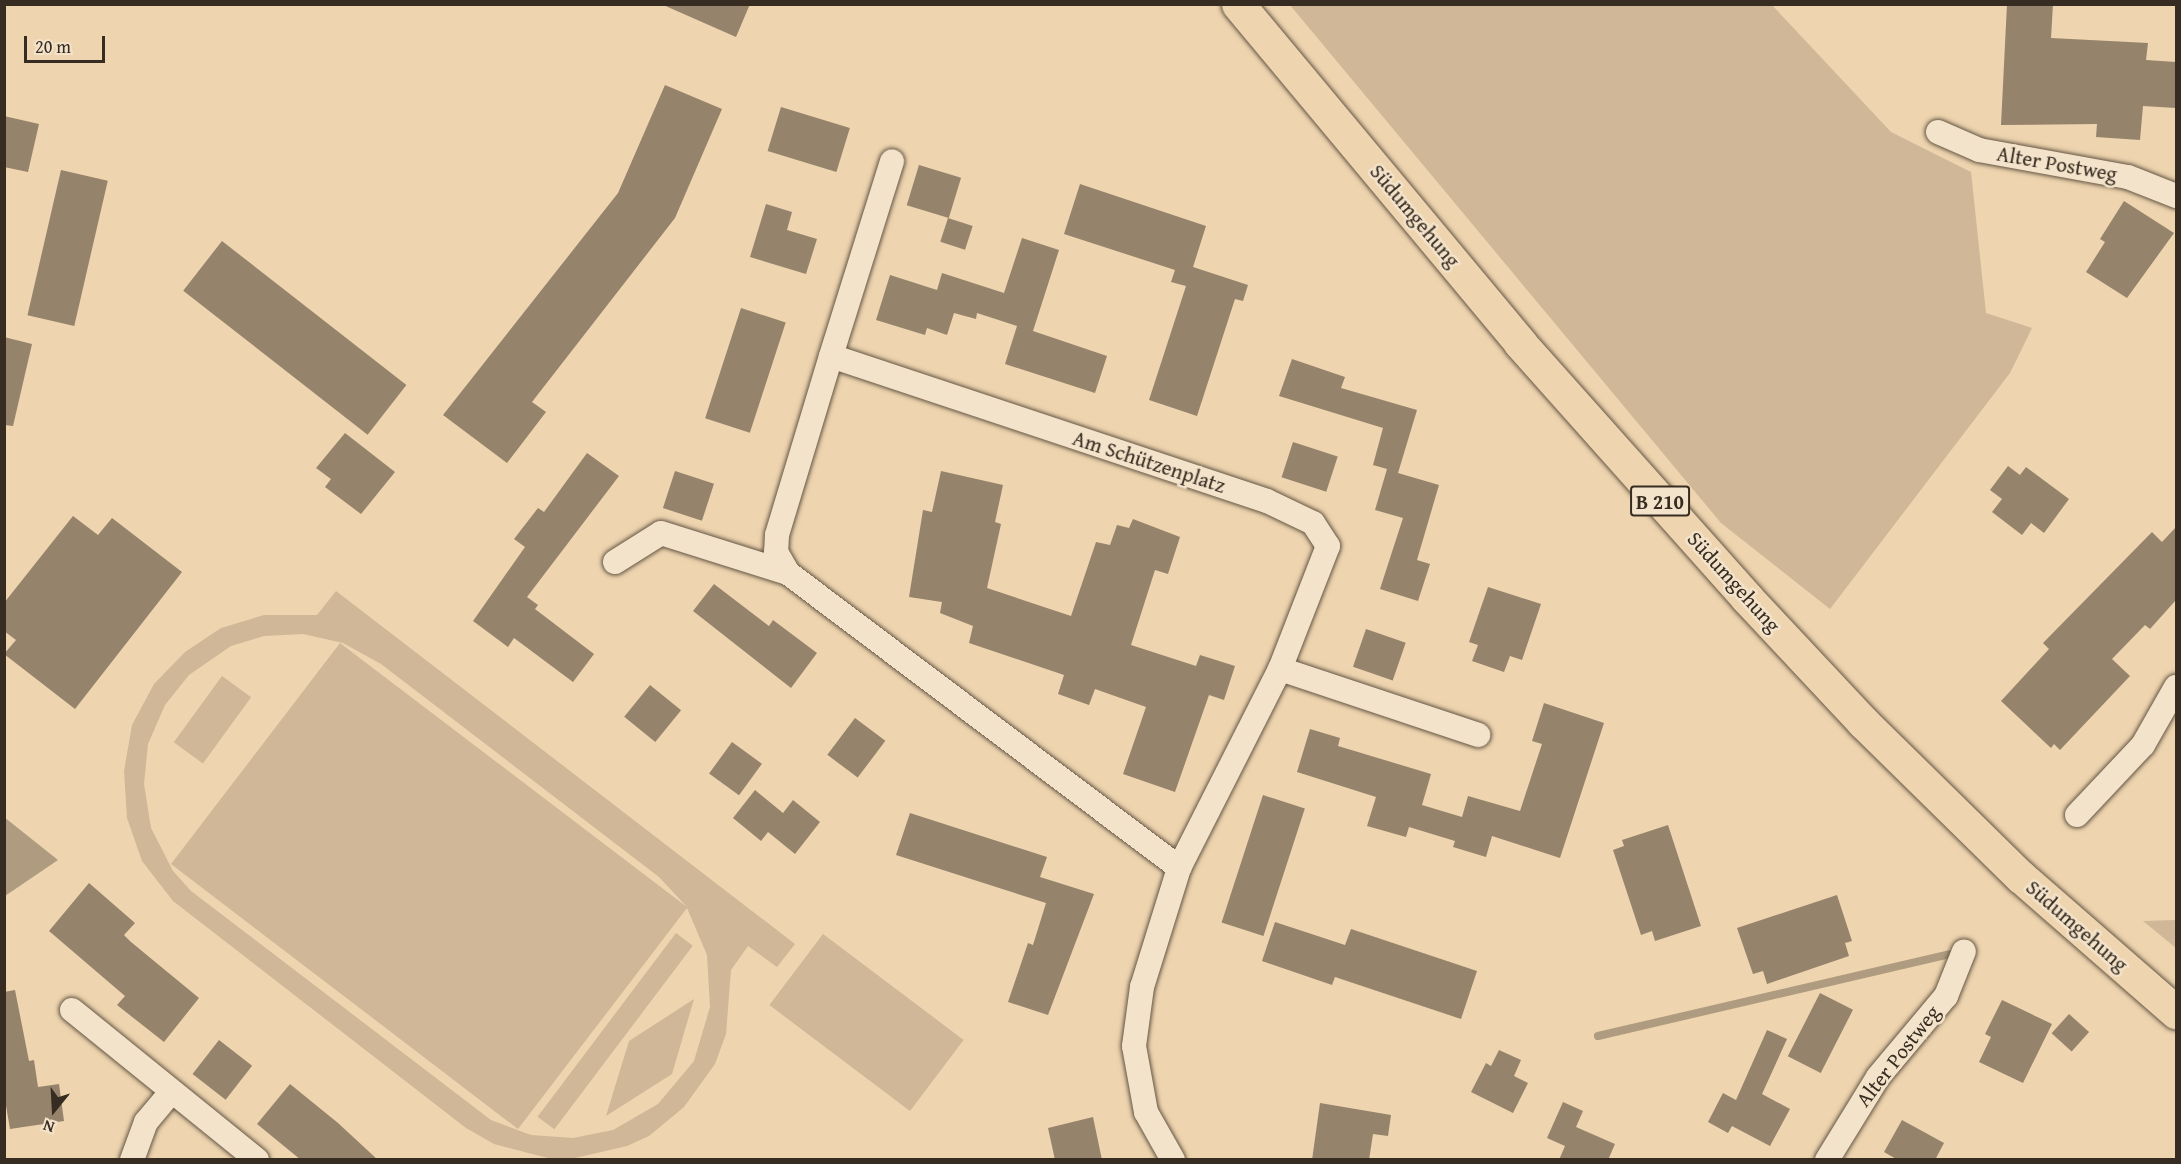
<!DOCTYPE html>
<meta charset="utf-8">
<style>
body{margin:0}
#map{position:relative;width:2181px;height:1164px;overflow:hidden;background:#eed4af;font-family:"Gentium Book Plus",serif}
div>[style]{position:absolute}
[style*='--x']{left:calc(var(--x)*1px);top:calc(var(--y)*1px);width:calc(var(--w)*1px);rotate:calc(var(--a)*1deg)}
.green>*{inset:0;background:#cfb797;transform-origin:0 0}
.water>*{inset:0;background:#af9b7f}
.stream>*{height:8px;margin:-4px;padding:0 4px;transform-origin:4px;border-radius:4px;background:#af9b7f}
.building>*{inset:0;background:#96836b;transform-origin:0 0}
.roads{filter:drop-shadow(0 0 2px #645644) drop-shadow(0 0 2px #645644)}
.minor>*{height:24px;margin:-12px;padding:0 12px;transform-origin:12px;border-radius:12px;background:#f4e3cb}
.primary>*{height:33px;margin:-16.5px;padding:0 16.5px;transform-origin:16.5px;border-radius:16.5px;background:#eed4af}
span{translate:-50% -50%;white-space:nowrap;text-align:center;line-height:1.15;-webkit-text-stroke:5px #f4e3cb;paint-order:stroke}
.shield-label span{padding:2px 4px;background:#f4e3cb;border:2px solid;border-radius:4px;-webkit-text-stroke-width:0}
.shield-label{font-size:20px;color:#362c21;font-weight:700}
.street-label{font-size:21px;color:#362c21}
.frame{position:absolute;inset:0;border:6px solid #362c21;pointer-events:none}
.north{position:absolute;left:24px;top:1080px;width:60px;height:60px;-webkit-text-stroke:4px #f4e3cb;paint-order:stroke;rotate:198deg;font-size:16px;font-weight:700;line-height:24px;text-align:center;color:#362c21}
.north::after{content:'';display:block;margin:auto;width:21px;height:27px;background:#362c21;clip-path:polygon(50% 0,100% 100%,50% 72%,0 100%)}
.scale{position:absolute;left:24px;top:36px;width:81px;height:27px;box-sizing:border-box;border:3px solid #362c21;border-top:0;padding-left:8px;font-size:18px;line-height:21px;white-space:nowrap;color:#362c21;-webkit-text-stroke:4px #f4e3cb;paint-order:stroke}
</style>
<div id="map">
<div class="green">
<div style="clip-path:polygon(1290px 5px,1772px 5px,1891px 132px,1971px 172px,1986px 313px,2032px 328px,2010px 373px,1830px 609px,1721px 523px)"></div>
<div style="clip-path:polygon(evenodd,336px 591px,795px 944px,777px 967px,748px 946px,731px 970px,726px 1034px,715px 1064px,684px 1107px,649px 1136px,627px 1146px,575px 1158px,548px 1158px,494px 1144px,466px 1128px,173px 901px,142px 861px,127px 818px,124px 771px,132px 725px,154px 684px,185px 652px,221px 628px,264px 615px,317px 615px,336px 591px,303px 634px,343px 643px,381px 664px,659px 877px,687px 907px,340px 643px,171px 864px,518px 1129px,687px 908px,707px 955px,710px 1007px,694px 1061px,658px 1104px,613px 1130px,573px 1138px,531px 1135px,491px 1120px,191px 891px,173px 871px,151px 828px,144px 784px,148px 744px,165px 705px,189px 675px,231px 646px,264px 636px,303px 634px)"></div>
<div style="left:222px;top:676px;width:36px;height:82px;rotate:36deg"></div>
<div style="clip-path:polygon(2176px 920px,2176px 948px,2143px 921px)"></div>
<div style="left:676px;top:933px;width:21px;height:230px;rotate:37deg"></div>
<div style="left:823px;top:934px;width:176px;height:89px;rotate:37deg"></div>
<div style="clip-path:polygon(694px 999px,672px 1074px,606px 1116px,629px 1041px)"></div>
</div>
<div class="water">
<div style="clip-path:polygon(4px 817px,58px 860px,5px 896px,4px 896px)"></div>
</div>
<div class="stream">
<div style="--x:1598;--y:1036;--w:360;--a:-13.1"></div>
</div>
<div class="building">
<div style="clip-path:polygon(661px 4px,750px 4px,736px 37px)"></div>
<div style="clip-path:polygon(2007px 4px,2053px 4px,2051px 38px,2148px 43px,2146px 60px,2176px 62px,2176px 108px,2143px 106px,2140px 140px,2096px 137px,2097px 124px,2001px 125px)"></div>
<div style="clip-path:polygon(665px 85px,722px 109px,675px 218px,532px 402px,546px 412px,507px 463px,443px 415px,618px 193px)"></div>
<div style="left:781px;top:107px;width:72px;height:46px;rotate:17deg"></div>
<div style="clip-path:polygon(4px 116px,39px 124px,28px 172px,4px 167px)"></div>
<div style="left:919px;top:165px;width:44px;height:42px;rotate:17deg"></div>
<div style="left:61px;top:170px;width:48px;height:149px;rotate:13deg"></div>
<div style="clip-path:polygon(1080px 184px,1206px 226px,1193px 267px,1248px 285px,1243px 301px,1235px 299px,1197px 416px,1149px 400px,1186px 286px,1171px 282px,1175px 270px,1064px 234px)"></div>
<div style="clip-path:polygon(2124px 201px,2174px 233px,2127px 298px,2086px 272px,2105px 242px,2100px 239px)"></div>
<div style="clip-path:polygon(766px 204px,792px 212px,787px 230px,817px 239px,806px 274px,750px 257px)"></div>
<div style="left:948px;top:218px;width:26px;height:25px;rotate:18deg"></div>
<div style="clip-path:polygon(1022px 238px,1059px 250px,1033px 331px,1107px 356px,1095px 393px,1005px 364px,1017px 326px,977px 313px,976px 319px,954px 313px,947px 335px,927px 328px,925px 335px,876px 320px,890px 275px,937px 290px,942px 273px,1004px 293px)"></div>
<div style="left:222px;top:241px;width:234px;height:63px;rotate:38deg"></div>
<div style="left:741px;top:308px;width:47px;height:116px;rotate:18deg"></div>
<div style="clip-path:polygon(4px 337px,32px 344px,13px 426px,4px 425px)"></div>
<div style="clip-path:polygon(1292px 359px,1345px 377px,1341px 388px,1417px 410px,1398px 473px,1439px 485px,1417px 560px,1430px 564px,1418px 601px,1380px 589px,1403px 518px,1375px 510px,1387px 469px,1373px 465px,1383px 428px,1279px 396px)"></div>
<div style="clip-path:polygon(345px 433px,395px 472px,361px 514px,325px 487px,331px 479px,316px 468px)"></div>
<div style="left:1293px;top:442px;width:47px;height:37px;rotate:18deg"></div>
<div style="clip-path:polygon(587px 453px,619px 476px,527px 597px,538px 605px,535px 609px,594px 654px,573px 682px,514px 638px,508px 647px,473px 621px,525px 547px,514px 539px,538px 508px,544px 512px)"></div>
<div style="clip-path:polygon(2008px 466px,2020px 475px,2026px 467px,2069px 499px,2044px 533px,2031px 523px,2022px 535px,1992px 512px,2002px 499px,1990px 490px)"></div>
<div style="left:675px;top:471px;width:41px;height:39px;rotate:18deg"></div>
<div style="clip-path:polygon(941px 471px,1003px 485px,995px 522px,1001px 524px,987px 588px,1071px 616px,1096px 542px,1110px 545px,1117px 525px,1129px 528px,1133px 519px,1180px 537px,1168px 574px,1155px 570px,1131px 645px,1196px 666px,1200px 655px,1235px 666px,1224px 700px,1209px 695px,1175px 792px,1123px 774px,1146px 707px,1095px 689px,1089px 705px,1058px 694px,1064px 675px,969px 643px,973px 626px,940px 613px,942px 602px,909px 597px,923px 510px,932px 512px)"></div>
<div style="clip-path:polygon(73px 516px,98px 535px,112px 518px,182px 572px,75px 709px,4px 654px,16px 640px,4px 631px,4px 603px)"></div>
<div style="clip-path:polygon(2176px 527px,2176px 600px,2150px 629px,2145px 625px,2112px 659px,2130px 676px,2060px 750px,2054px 744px,2051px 748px,2001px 701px,2049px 649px,2043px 643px,2152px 532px,2162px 542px)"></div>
<div style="clip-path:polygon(714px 584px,769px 626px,773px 620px,817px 653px,791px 688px,693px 611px)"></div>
<div style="clip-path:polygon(1488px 587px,1541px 604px,1522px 660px,1510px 656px,1504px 672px,1472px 661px,1478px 645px,1469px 642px)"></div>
<div style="left:1366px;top:629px;width:42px;height:40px;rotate:19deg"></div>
<div style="left:650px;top:685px;width:40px;height:41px;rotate:39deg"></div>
<div style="clip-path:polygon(1544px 703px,1604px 723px,1560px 858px,1492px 836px,1486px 857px,1453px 847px,1455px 841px,1409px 827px,1406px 837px,1367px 826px,1376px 797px,1297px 772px,1310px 729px,1340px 738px,1338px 746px,1431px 774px,1422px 805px,1462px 817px,1468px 796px,1520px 811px,1542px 744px,1532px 741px)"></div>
<div style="left:855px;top:718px;width:38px;height:46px;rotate:37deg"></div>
<div style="left:732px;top:742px;width:37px;height:39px;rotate:36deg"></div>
<div style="clip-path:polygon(755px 790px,783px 813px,793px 800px,820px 822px,795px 854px,768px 832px,761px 841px,733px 818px)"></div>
<div style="left:1263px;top:795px;width:44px;height:134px;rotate:18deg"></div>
<div style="clip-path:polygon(910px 813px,1047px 857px,1040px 877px,1094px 894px,1048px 1015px,1008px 1002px,1028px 943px,1033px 945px,1046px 903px,896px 855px)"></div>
<div style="clip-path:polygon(1668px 825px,1701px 926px,1655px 941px,1652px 931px,1641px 935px,1613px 850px,1624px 846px,1622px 840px)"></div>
<div style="clip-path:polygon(89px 883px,135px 923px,124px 935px,131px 942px,199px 998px,164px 1042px,117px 1005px,125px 996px,49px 931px)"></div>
<div style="clip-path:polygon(1837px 895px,1852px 941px,1845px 943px,1849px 956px,1767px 984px,1763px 971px,1753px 974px,1737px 928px)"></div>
<div style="clip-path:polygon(1275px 922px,1345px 945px,1351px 929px,1477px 971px,1461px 1019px,1335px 977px,1332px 985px,1262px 961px)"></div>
<div style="clip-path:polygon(15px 990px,29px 1061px,34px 1060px,38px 1087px,59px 1084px,64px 1121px,10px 1129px,4px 1094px,4px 992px)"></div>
<div style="left:1820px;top:993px;width:37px;height:71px;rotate:27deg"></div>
<div style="clip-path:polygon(2002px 1000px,2052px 1024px,2023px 1083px,1979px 1062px,1991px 1037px,1985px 1034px)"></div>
<div style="left:2069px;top:1014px;width:27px;height:26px;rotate:42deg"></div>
<div style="clip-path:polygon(1767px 1030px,1787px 1039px,1762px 1094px,1790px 1109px,1770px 1146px,1732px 1126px,1728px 1133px,1708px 1122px,1723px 1093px,1736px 1100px)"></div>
<div style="left:219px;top:1040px;width:42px;height:43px;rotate:38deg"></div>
<div style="clip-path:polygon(1499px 1050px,1521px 1060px,1514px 1076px,1528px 1083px,1513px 1113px,1471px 1092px,1486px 1063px,1491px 1066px)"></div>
<div style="clip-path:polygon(290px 1084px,338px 1123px,378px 1160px,301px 1160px,257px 1124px)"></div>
<div style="clip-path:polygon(1563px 1102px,1583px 1111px,1576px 1127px,1615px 1144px,1608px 1160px,1559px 1160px,1565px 1146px,1547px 1138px)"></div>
<div style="clip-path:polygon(1320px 1103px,1391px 1115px,1388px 1136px,1373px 1134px,1369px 1160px,1312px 1160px)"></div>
<div style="clip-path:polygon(1093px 1117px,1102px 1160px,1055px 1160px,1048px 1128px)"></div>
<div style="clip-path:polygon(1902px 1120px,1944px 1143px,1935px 1160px,1898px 1160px,1884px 1152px)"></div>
</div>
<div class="roads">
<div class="minor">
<div style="--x:1938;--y:132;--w:45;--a:23.7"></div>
<div style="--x:1979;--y:150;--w:151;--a:10.3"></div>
<div style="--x:2128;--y:177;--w:52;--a:21.6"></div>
<div style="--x:831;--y:356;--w:204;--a:-72.6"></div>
<div style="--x:615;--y:562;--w:54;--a:-32.2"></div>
<div style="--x:661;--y:533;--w:133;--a:17.5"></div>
<div style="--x:1280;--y:669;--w:209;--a:18.4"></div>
<div style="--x:2077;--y:815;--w:96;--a:-46.7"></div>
<div style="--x:2143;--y:745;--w:67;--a:-60.4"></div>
<div style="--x:72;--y:1010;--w:238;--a:39"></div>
<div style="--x:132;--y:1160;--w:40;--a:-69.8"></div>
<div style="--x:146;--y:1122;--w:40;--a:-50"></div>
<div style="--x:1173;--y:1160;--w:55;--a:-119.4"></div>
<div style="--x:1146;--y:1112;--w:67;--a:-100.3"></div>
<div style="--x:1134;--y:1046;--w:60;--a:-82.3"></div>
<div style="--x:1142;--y:987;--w:125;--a:-72.7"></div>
<div style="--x:1179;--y:868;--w:223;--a:-63.1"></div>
<div style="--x:1280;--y:669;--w:132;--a:-68.7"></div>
<div style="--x:1328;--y:546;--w:27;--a:-123"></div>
<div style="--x:1313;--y:523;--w:51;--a:-154.4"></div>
<div style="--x:1267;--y:501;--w:459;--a:-161.6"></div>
<div style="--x:831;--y:356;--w:187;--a:106.8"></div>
<div style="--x:777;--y:535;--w:17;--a:93"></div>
<div style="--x:776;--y:552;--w:24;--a:60"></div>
<div style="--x:788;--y:573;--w:490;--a:37"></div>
<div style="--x:1827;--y:1160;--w:97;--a:-58.4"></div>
<div style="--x:1878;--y:1077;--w:106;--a:-50"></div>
<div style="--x:1946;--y:996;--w:48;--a:-68.2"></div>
</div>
<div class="primary">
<div style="--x:1238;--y:4;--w:441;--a:50.2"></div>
<div style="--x:1520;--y:343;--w:341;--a:48.3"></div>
<div style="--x:1747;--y:598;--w:170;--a:46.9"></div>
<div style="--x:1863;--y:722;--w:221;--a:44.5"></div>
<div style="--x:2021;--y:877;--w:206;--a:41.1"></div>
</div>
</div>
<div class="shield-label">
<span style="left:1660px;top:501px">B 210</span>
</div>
<div class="street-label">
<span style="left:2057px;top:164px;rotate:10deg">Alter Postweg</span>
<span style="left:1415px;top:216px;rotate:50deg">Südumgehung</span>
<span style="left:1149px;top:462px;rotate:18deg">Am Schützenplatz</span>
<span style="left:1734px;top:582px;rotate:48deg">Südumgehung</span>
<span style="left:2077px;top:926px;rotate:41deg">Südumgehung</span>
<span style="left:1898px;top:1056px;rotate:-52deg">Alter Postweg</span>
</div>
<div class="frame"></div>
<div class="north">N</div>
<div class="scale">20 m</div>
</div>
